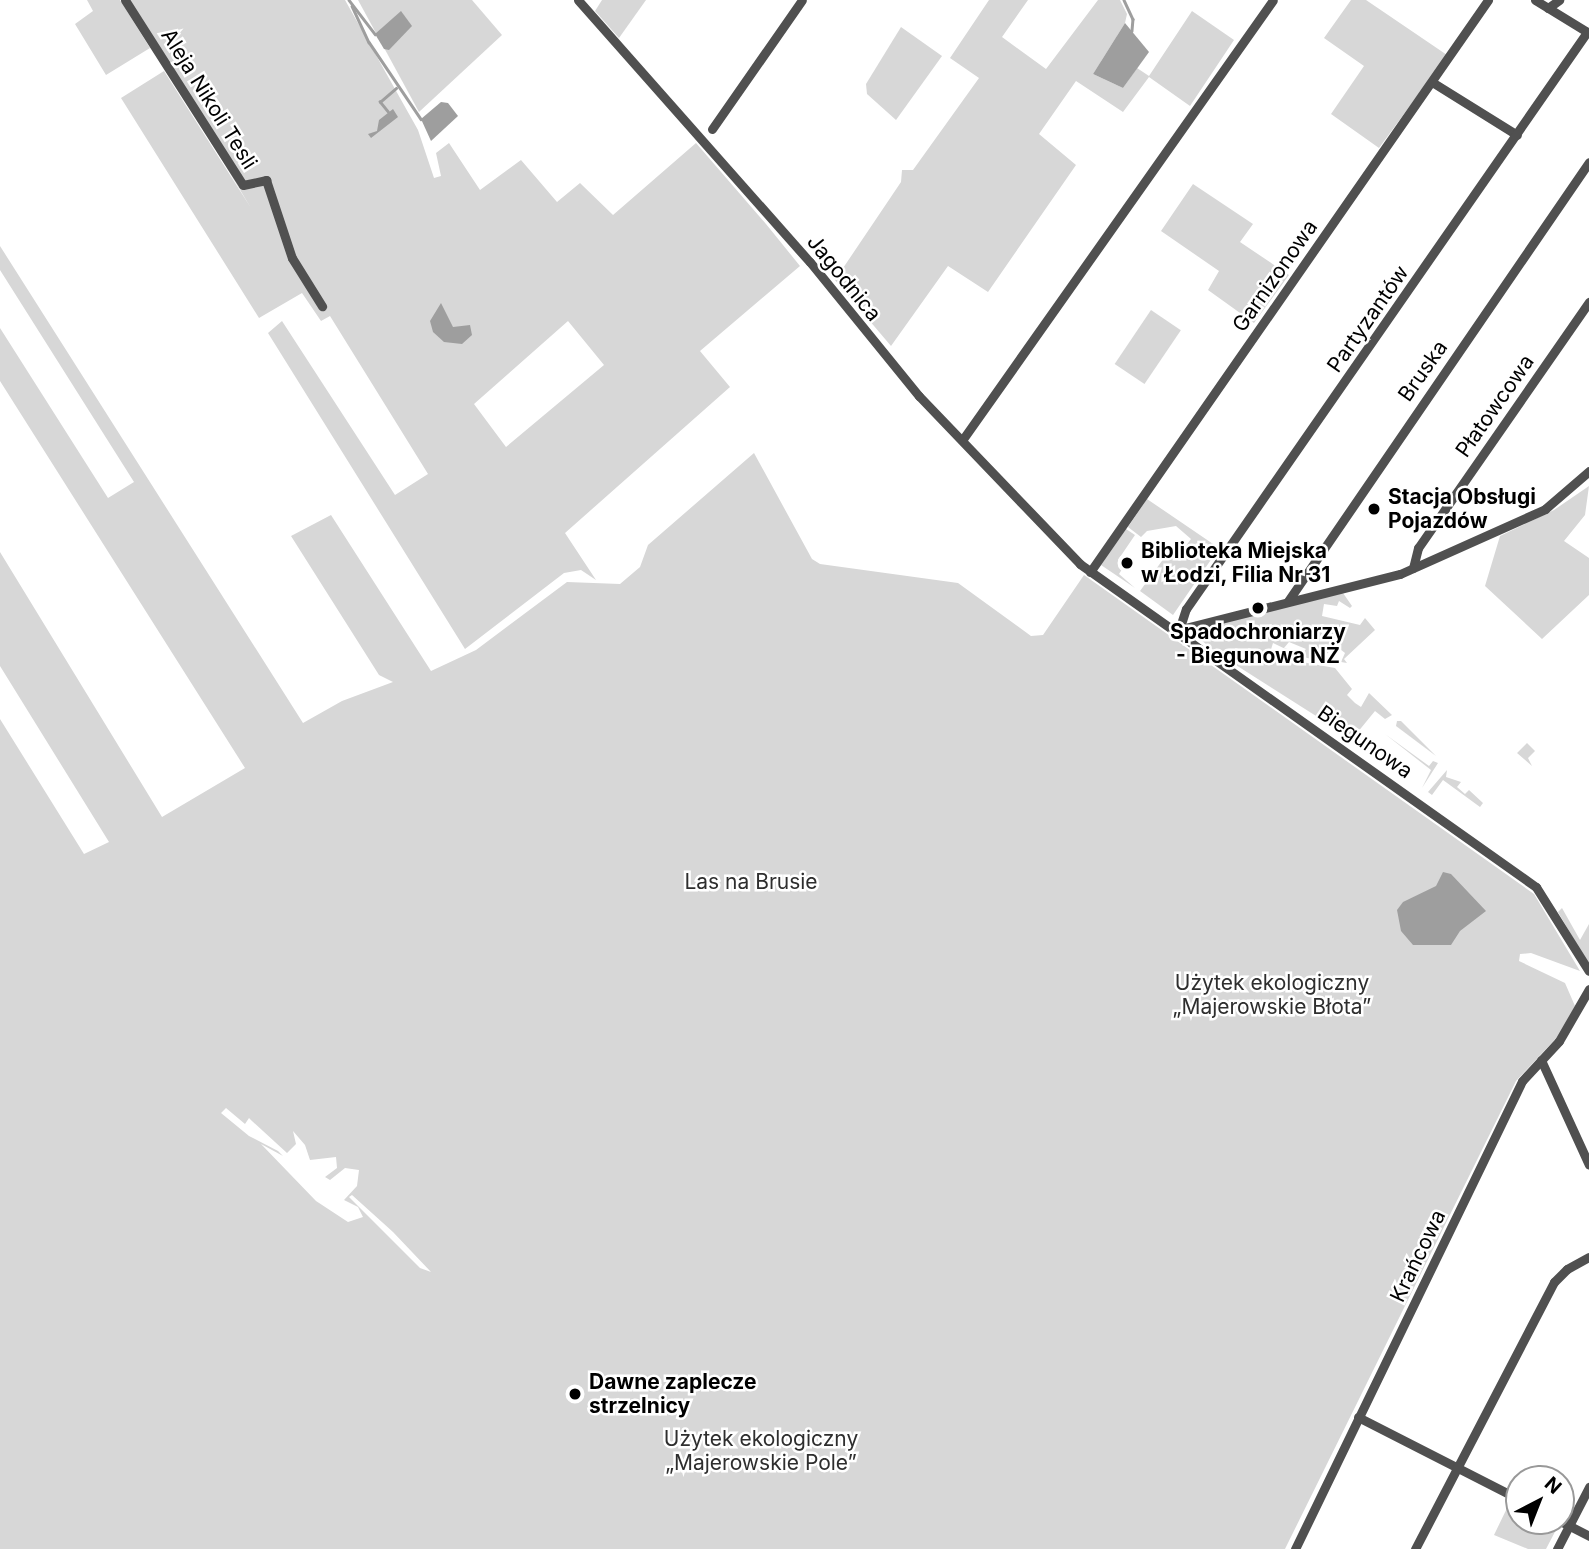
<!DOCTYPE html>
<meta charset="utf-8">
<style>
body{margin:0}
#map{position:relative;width:1589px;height:1549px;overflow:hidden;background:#fff;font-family:Inter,sans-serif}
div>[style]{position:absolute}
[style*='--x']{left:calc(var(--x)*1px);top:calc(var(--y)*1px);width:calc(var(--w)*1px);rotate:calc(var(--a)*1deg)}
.green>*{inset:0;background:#d7d7d7;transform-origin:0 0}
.water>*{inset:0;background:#9e9e9e}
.stream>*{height:2.5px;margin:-1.25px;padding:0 1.25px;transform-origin:1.25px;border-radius:1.25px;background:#9e9e9e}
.minor>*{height:9px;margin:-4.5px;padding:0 4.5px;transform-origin:4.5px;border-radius:4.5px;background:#505050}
.dots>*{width:19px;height:19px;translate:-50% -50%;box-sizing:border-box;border:4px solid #fff;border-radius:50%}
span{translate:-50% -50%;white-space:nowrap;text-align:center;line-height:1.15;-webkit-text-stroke:5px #fff;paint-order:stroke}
.street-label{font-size:21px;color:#000}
.poi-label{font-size:21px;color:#000;font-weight:700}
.left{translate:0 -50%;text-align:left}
.park-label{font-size:21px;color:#2e2e2e}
.north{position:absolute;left:1505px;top:1465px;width:70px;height:70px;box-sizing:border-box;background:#fff;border:2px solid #999;border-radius:50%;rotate:42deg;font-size:19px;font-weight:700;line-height:28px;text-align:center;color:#000}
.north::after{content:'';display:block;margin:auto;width:24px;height:32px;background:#000;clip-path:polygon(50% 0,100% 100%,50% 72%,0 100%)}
</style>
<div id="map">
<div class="green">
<div style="clip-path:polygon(87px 0,120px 0,150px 48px,106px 75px,75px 24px,93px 11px)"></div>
<div style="clip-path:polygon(evenodd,125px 0,345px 0,418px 130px,434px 178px,441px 176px,436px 153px,449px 143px,480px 190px,521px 160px,557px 202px,580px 183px,613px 215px,696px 143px,766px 224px,800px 266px,700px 351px,730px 387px,565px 533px,596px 580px,581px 570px,564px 573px,465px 649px,268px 333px,282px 321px,395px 495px,428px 474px,330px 316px,321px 321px,302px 293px,259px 318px,121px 98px,164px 71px,251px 208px,125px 0,568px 321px,604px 365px,506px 447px,474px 404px,568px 321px)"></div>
<div style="clip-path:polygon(358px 0,472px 0,502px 35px,419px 112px)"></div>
<div style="clip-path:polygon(602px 0,646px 0,619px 38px,595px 11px)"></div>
<div style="clip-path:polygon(989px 0,1028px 0,1002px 37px,1046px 69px,1098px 0,1120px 0,1127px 14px,1125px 23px,1093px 74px,1123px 88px,1137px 68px,1149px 76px,1192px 11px,1234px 40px,1190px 106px,1149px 77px,1123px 112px,1076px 81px,1039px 134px,1076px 165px,988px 292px,948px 266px,891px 346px,835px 280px,901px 182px,902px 170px,913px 170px,979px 78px,950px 58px)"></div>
<div style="clip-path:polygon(1351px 0,1366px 0,1447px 55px,1379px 148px,1331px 114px,1364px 66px,1324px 38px)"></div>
<div style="clip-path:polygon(901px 27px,942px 56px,896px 120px,867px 94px,866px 84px)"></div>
<div style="clip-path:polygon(1193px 184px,1253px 224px,1240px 242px,1289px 275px,1254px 323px,1208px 290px,1219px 271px,1161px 231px)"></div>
<div style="clip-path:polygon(evenodd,0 246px,303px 723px,342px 701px,393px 682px,379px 675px,291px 536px,331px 515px,431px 671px,476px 650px,567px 582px,620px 584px,640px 567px,648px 545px,754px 453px,812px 559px,820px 564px,958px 583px,1031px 636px,1043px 635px,1084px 575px,1534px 894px,1580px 971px,1531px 953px,1520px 954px,1519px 961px,1565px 983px,1575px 1006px,1560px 1034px,1516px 1081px,1285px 1549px,0 1549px,0 719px,84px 854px,109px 842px,0 666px,0 552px,162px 817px,245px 768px,0 381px,0 328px,108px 498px,134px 482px,0 270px,0 246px,226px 1108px,245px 1124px,249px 1118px,252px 1121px,287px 1153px,296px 1144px,293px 1131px,305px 1145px,310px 1160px,336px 1157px,337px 1168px,325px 1177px,330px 1180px,345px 1168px,359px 1170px,357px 1186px,344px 1200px,358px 1207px,363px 1217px,348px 1222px,316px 1201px,261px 1144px,283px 1156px,278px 1151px,249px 1136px,221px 1113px,226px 1108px,0 246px,352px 1195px,393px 1232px,431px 1272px,420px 1268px,349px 1197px,352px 1195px)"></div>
<div style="left:1151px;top:310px;width:36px;height:65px;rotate:34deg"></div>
<div style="clip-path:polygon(1589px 486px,1585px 515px,1564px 541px,1589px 558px,1589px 595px,1542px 639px,1485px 586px,1500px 536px,1554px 510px)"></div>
<div style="clip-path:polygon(1147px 499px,1219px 548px,1173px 615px,1140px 591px,1167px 554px,1172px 558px,1175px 553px,1170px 549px,1176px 541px,1185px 547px,1191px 539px,1176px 526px,1147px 531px,1141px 537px,1128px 527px)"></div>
<div style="clip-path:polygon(1126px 529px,1135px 535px,1118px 560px,1124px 566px,1119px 574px,1135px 588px,1101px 565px)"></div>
<div style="clip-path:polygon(1343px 593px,1352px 606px,1350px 608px,1339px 601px,1337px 606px,1324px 604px,1322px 616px,1360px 625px,1365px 618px,1375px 630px,1344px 659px,1347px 663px,1341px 662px,1345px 653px,1335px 645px,1323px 658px,1326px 663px,1300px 656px,1306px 649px,1289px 642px,1284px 648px,1299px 652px,1298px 655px,1273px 643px,1269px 656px,1335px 668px,1352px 689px,1347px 695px,1355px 703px,1361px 707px,1369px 693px,1392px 715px,1385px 719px,1375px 711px,1357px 733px,1361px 736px,1357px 742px,1217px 653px,1195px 635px,1197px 629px)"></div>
<div style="clip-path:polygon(1397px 721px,1401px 721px,1436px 756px,1396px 726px)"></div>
<div style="clip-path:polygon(1385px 734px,1429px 766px,1433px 761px,1438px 763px,1422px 788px,1431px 770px)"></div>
<div style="clip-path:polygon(1527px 743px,1535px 751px,1528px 758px,1532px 766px,1517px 753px)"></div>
<div style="clip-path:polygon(1447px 770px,1446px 777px,1461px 782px,1457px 787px,1465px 794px,1469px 790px,1483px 803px,1480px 807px,1443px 780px,1432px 795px,1428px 792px)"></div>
<div style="clip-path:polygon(1562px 908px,1580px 940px,1589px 924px,1589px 965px,1558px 912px)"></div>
<div style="clip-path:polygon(1509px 1504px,1519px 1509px,1519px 1521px,1542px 1521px,1557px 1528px,1546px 1549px,1528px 1549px,1494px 1535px)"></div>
</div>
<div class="water">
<div style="clip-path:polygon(401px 11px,412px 26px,389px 50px,384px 49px,375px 34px)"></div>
<div style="clip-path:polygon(1125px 23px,1149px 52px,1123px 88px,1093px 74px)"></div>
<div style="clip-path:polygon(441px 102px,448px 103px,458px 116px,431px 141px,421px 119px)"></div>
<div style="clip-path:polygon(393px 109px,398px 117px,371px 138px,368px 134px,377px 131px,379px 120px)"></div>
<div style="clip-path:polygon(441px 303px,453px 327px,470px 325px,472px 335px,462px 344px,444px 342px,433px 332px,430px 321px)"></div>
<div style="clip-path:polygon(1443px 872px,1451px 874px,1486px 911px,1460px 931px,1451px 945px,1413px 945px,1401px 931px,1397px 910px,1403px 902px,1436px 886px)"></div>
</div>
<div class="stream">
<div style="--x:349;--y:0;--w:43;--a:52.6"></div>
<div style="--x:1124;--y:0;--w:21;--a:65"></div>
<div style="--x:1133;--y:19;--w:12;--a:95"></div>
<div style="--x:352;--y:6;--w:40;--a:65"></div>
<div style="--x:369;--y:42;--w:93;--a:56"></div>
<div style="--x:388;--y:112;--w:13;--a:-129"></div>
<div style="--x:380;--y:102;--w:21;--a:-41"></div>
</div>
<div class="minor">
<div style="--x:125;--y:0;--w:219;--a:57.5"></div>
<div style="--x:243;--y:185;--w:24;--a:-12"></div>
<div style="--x:266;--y:180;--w:82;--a:71.6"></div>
<div style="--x:292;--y:258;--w:57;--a:58"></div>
<div style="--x:578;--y:0;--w:350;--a:48.5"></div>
<div style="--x:810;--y:262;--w:173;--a:50.9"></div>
<div style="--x:919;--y:396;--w:233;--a:46.2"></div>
<div style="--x:1080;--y:564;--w:559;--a:35.31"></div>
<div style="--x:1536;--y:887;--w:99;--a:57.8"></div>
<div style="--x:1535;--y:0;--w:63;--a:31.4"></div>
<div style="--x:1548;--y:8;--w:14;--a:-36"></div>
<div style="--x:1432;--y:82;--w:100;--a:31.9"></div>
<div style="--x:712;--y:129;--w:157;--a:-55.1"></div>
<div style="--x:963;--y:439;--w:537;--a:-54.77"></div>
<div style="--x:1413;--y:568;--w:21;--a:-76"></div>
<div style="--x:1418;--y:548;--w:300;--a:-55.2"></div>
<div style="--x:1090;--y:572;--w:697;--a:-55.17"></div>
<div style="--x:1288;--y:601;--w:532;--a:-55.56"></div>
<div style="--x:1180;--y:627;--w:19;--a:-72"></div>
<div style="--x:1186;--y:609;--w:703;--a:-55.2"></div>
<div style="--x:1177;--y:630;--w:230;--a:-14.1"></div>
<div style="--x:1400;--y:574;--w:159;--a:-24.1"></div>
<div style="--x:1545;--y:509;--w:58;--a:-40.8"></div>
<div style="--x:1541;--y:1060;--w:115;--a:65.4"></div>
<div style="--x:1358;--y:1417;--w:181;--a:27"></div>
<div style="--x:1560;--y:1521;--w:33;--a:27"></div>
<div style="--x:1295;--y:1549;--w:520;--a:-64.12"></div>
<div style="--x:1522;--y:1081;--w:54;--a:-47.2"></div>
<div style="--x:1559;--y:1041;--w:60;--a:-60"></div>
<div style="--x:1415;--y:1549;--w:301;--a:-62.5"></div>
<div style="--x:1554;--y:1282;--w:18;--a:-45"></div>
<div style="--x:1567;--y:1269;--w:25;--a:-29"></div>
<div style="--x:1557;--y:1549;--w:70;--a:-62.7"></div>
</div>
<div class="dots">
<div style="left:1374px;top:509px;background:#000"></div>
<div style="left:1127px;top:563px;background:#000"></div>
<div style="left:1258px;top:608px;background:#000"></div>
<div style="left:575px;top:1394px;background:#000"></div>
</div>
<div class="street-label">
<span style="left:209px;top:99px;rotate:58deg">Aleja Nikoli Tesli</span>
<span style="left:1275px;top:276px;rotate:-55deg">Garnizonowa</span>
<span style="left:844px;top:278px;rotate:51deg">Jagodnica</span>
<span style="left:1368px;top:319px;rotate:-55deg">Partyzantów</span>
<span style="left:1423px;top:371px;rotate:-55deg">Bruska</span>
<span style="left:1495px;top:406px;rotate:-55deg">Płatowcowa</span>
<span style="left:1365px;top:742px;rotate:35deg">Biegunowa</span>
<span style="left:1418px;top:1256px;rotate:-64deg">Krańcowa</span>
</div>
<div class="poi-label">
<span class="left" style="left:1388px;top:509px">Stacja Obsługi<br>Pojazdów</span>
<span class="left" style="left:1141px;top:563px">Biblioteka Miejska<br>w Łodzi, Filia Nr 31</span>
<span style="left:1258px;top:644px">Spadochroniarzy<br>- Biegunowa NŻ</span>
<span class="left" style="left:589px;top:1394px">Dawne zaplecze<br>strzelnicy</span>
</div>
<div class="park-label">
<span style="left:751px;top:882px">Las na Brusie</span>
<span style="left:1272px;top:995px">Użytek ekologiczny<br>„Majerowskie Błota”</span>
<span style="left:761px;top:1451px">Użytek ekologiczny<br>„Majerowskie Pole”</span>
</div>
<div class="north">N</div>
</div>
